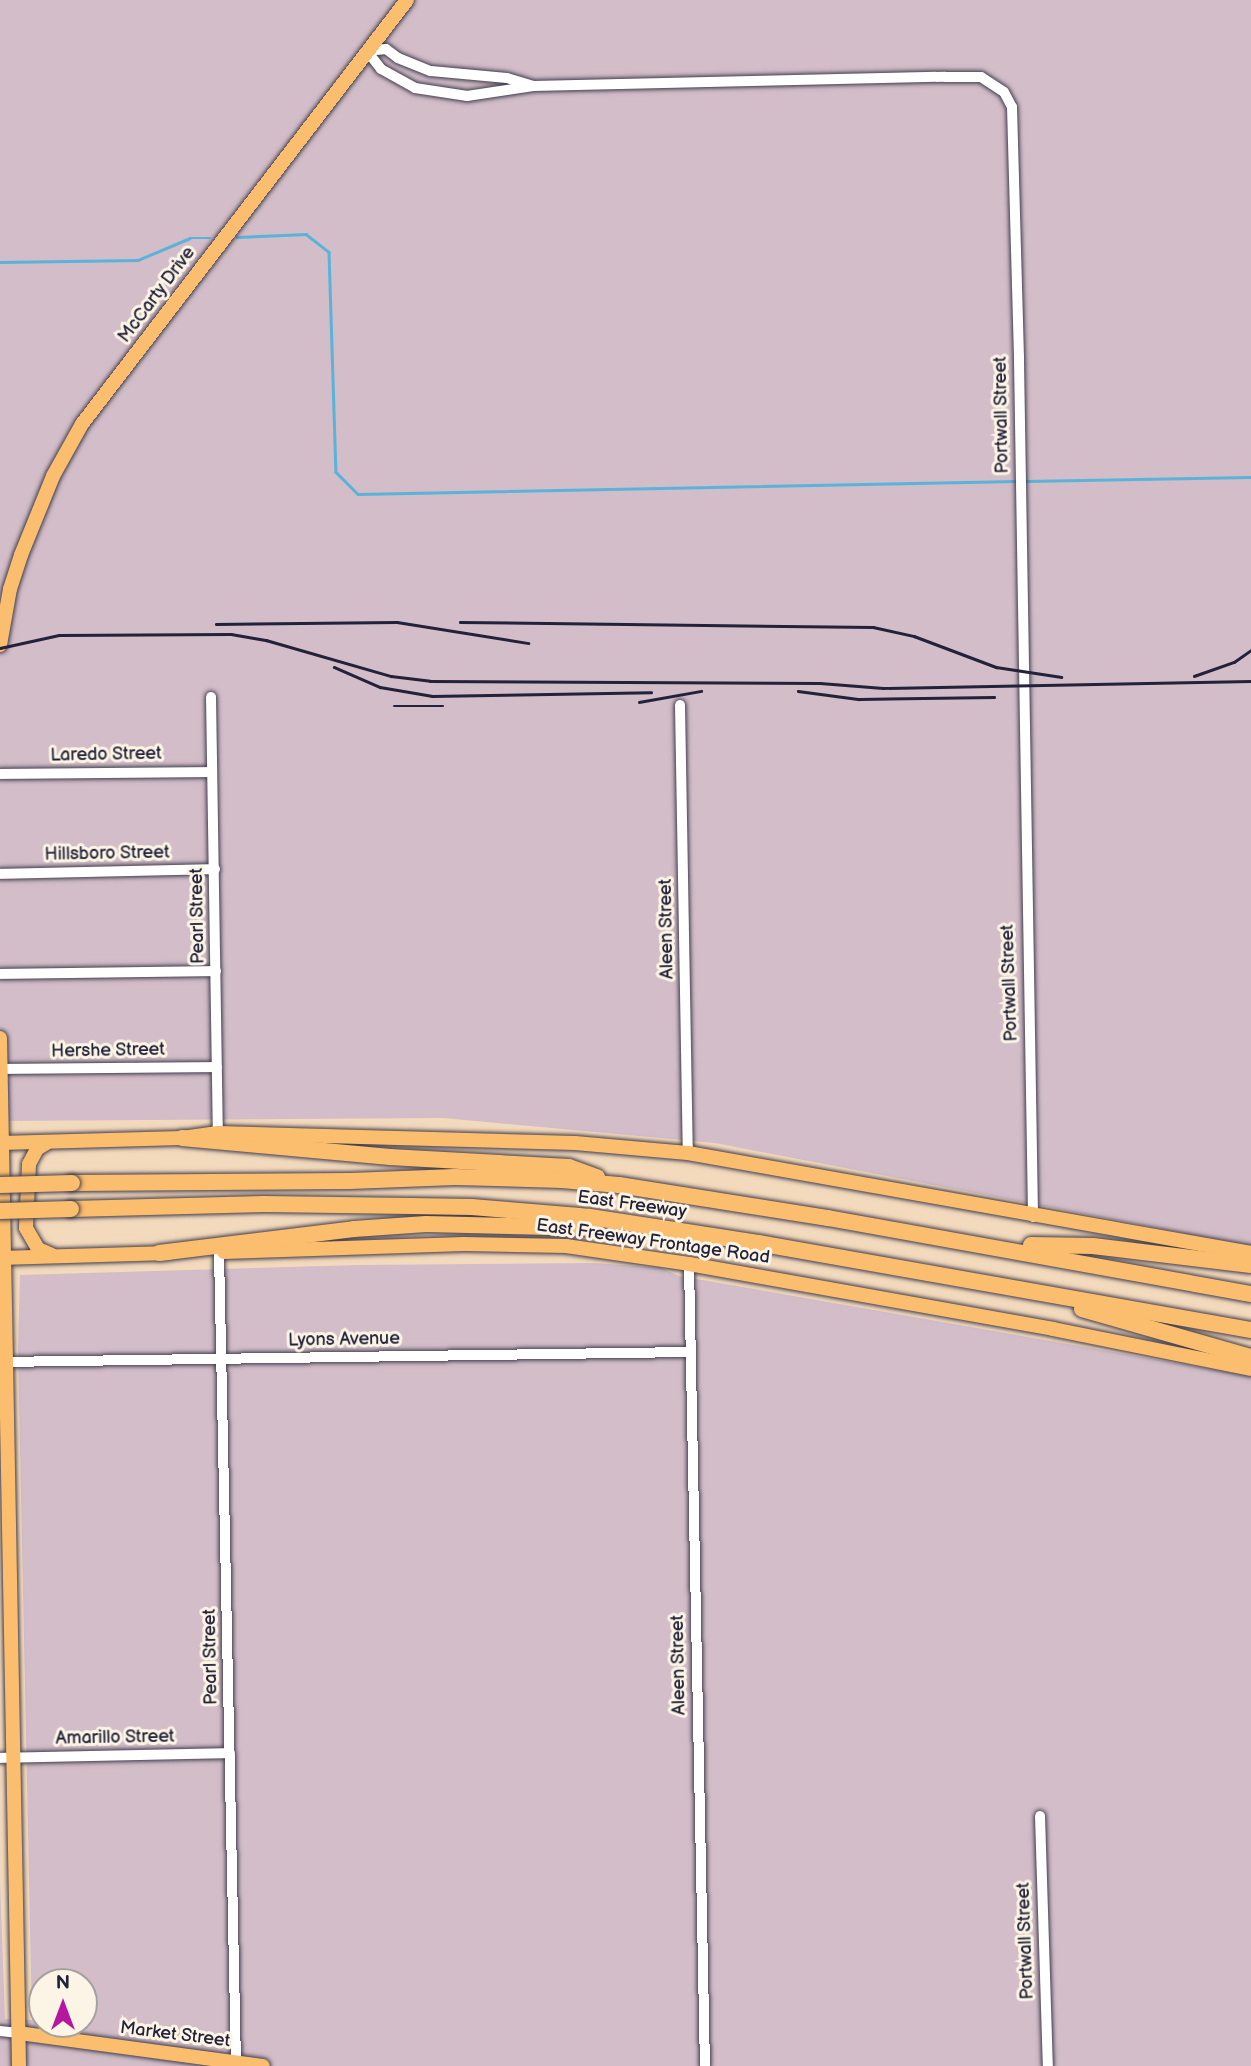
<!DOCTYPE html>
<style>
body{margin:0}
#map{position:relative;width:1251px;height:2066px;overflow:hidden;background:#f3dabd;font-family:"Balsamiq Sans",sans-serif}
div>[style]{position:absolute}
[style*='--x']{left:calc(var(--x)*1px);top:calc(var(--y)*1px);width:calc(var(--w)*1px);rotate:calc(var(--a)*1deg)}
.industrial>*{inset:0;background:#d2bdc8}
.stream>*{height:2.5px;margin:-1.25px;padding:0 1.25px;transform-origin:1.25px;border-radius:1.25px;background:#5cb3d9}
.roads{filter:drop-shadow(0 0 2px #413e4e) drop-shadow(0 0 2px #413e4e)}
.minor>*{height:10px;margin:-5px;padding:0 5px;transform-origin:5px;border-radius:5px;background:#fff}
.major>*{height:14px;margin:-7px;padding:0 7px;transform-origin:7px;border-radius:7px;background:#fbbd6e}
.highway>*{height:16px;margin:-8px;padding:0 8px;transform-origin:8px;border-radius:8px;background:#fbbd6e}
.rail>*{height:2.5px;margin:-1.25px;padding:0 1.25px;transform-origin:1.25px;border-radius:1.25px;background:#22223b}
.bridges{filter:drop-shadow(0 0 2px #413e4e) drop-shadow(0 0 2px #413e4e)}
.highway-bridge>*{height:16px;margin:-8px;padding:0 8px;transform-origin:8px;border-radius:8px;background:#fbbd6e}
span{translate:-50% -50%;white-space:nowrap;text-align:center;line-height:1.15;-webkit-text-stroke:6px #fcf5e5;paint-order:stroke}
.street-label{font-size:18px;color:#22223b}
.north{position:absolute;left:28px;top:1968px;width:70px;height:70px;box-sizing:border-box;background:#fcf5e5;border:2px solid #a5a1a1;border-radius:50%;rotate:0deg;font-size:19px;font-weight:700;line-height:28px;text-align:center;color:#22223b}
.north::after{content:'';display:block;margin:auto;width:24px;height:32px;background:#b5179e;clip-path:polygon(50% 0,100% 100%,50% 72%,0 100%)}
</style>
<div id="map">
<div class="industrial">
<div style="clip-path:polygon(0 0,1251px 0,1251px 1246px,715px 1143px,443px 1118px,0 1121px)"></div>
<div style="clip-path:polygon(evenodd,595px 1263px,661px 1268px,679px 1276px,1251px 1376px,1251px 2066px,0 2066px,0 1881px,5px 2019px,32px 2020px,18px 1351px,20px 1275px,357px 1265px,595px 1263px,42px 1982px,84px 1982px,84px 2024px,42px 2024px,42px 1982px)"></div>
</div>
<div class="stream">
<div style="--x:237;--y:237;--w:69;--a:-2.5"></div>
<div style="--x:306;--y:234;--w:29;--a:38"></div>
<div style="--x:329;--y:252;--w:220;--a:88.2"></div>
<div style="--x:336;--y:472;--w:31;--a:45"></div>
<div style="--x:358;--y:494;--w:661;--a:-1.13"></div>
<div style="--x:0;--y:262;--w:138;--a:-0.8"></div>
<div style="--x:138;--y:260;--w:56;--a:-22.9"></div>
<div style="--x:190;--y:238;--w:20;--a:0"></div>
<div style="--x:1026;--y:481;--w:225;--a:-1"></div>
</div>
<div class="roads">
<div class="minor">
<div style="--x:367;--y:51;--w:23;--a:52"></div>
<div style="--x:381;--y:69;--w:39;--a:29"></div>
<div style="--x:415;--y:88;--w:53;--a:8.7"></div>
<div style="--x:467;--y:96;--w:67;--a:-8.6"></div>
<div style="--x:533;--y:86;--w:412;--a:-1.3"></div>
<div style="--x:945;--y:77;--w:36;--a:0"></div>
<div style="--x:981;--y:77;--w:27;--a:33"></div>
<div style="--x:1004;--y:92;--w:17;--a:62"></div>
<div style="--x:1012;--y:107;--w:254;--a:88.4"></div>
<div style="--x:1019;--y:361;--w:856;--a:89.06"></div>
<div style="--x:367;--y:51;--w:19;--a:-6"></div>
<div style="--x:386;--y:49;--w:15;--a:37"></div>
<div style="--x:398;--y:58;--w:35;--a:22"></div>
<div style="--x:431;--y:71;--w:76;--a:5.3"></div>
<div style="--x:507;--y:78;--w:27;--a:17"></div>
<div style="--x:211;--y:697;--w:436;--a:89.1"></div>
<div style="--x:680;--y:705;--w:448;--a:89"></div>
<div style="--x:0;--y:774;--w:212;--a:-0.5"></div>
<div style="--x:0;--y:874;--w:215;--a:-1.3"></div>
<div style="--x:0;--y:974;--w:216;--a:-0.8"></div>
<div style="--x:0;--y:1069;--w:217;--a:-0.5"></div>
<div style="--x:219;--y:1252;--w:810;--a:88.8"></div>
<div style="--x:689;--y:1264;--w:802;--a:88.86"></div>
<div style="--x:0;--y:1362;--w:688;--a:-0.83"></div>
<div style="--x:0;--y:1758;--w:230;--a:-1.2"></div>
<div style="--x:1040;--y:1816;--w:250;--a:88.2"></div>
<div style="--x:0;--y:2031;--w:19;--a:6"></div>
</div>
<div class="major">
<div style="--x:0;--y:645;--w:57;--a:-79.9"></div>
<div style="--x:10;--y:589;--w:36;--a:-72"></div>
<div style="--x:21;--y:555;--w:85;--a:-67.9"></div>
<div style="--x:53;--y:476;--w:60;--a:-60.9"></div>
<div style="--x:82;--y:424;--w:534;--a:-52.53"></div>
<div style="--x:0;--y:1038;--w:1028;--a:88.94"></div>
<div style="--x:48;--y:1142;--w:13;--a:148"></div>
<div style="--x:37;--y:1149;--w:17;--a:118"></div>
<div style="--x:29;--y:1164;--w:64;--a:92.7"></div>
<div style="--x:26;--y:1228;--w:24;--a:60"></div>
<div style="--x:38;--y:1249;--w:15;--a:23"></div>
<div style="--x:0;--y:1143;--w:182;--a:-1.6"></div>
<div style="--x:182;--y:1138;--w:36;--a:-8"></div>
<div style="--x:218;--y:1133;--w:357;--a:1.6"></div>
<div style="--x:575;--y:1143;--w:113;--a:5.1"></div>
<div style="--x:688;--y:1153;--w:572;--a:10.07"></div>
<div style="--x:224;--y:1252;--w:240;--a:-1.9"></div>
<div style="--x:464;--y:1244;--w:102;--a:1.1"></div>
<div style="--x:566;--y:1246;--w:124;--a:8.3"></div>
<div style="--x:689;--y:1264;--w:370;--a:10.1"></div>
<div style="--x:1053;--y:1329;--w:202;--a:11.4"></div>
<div style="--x:0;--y:1258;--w:169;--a:-1.7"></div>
<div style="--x:19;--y:2033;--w:246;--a:7.7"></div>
</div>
<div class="highway">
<div style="--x:182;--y:1138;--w:209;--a:5.2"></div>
<div style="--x:390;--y:1157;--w:179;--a:3.2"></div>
<div style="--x:569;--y:1167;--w:30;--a:20"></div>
<div style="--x:72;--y:1183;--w:278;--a:-0.4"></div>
<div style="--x:350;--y:1181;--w:105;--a:-2.2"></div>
<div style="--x:455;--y:1177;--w:107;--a:1.6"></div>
<div style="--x:562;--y:1180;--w:57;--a:5"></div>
<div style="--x:619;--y:1185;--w:212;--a:9"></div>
<div style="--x:828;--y:1218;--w:430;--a:10.2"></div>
<div style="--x:71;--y:1209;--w:193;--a:-1.5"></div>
<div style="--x:264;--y:1204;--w:147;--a:0.8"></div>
<div style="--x:411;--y:1206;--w:61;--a:0.9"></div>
<div style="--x:472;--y:1207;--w:118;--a:4.8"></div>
<div style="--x:590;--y:1217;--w:170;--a:8.8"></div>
<div style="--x:758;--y:1243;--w:501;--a:10.01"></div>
<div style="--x:1031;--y:1245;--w:62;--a:0.9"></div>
<div style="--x:1093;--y:1246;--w:159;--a:6.9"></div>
<div style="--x:159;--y:1253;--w:196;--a:-7"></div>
<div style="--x:354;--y:1229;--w:72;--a:-4"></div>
<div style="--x:426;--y:1224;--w:166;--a:1.4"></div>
<div style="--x:1082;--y:1309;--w:176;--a:15.9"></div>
</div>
</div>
<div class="rail">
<div style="--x:460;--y:622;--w:413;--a:0.7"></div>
<div style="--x:873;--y:627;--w:42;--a:12.4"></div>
<div style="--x:914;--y:636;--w:88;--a:20.7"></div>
<div style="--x:996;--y:667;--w:66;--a:8.7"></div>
<div style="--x:216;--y:624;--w:181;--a:-0.6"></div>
<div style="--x:397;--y:622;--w:133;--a:9.1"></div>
<div style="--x:0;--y:648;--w:60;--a:-12.4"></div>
<div style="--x:59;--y:635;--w:172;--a:-0.3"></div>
<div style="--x:231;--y:634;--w:36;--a:10"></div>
<div style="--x:266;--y:640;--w:130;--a:16.1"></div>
<div style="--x:391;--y:676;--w:39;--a:7"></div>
<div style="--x:430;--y:681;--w:390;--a:0.3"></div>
<div style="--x:820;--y:683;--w:63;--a:4.5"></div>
<div style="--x:883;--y:688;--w:368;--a:-1.1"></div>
<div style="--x:334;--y:667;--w:50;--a:23.5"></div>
<div style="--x:380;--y:687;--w:53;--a:9.8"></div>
<div style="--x:432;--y:696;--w:219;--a:-1"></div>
<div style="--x:1194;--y:676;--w:42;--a:-19.3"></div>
<div style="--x:1234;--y:662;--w:21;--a:-35"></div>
<div style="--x:798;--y:691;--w:62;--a:7.5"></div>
<div style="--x:859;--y:699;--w:135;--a:-0.8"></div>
<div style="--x:639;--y:702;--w:63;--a:-10.1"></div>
<div style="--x:394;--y:706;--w:49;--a:0"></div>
</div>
<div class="bridges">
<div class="highway-bridge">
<div style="--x:0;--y:1185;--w:72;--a:-1.6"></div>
<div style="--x:0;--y:1211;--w:71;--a:-1.6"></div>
</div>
</div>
<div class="street-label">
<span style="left:157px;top:295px;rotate:-53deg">McCarty Drive</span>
<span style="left:1002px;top:415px;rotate:-91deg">Portwall Street</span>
<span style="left:106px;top:755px;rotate:-1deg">Laredo Street</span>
<span style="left:107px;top:854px;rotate:-1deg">Hillsboro Street</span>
<span style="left:198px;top:916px;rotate:-91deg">Pearl Street</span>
<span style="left:667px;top:929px;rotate:-91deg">Aleen Street</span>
<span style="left:1010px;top:983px;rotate:-92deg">Portwall Street</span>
<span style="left:108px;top:1051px;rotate:-1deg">Hershe Street</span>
<span style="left:632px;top:1205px;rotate:8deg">East Freeway</span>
<span style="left:653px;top:1242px;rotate:8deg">East Freeway Frontage Road</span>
<span style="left:344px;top:1340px;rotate:-1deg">Lyons Avenue</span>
<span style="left:211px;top:1657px;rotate:-91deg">Pearl Street</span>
<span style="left:679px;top:1665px;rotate:-91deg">Aleen Street</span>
<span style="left:115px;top:1738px;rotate:-1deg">Amarillo Street</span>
<span style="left:1026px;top:1941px;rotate:-92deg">Portwall Street</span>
<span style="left:175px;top:2035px;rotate:7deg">Market Street</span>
</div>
<div class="north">N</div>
</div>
